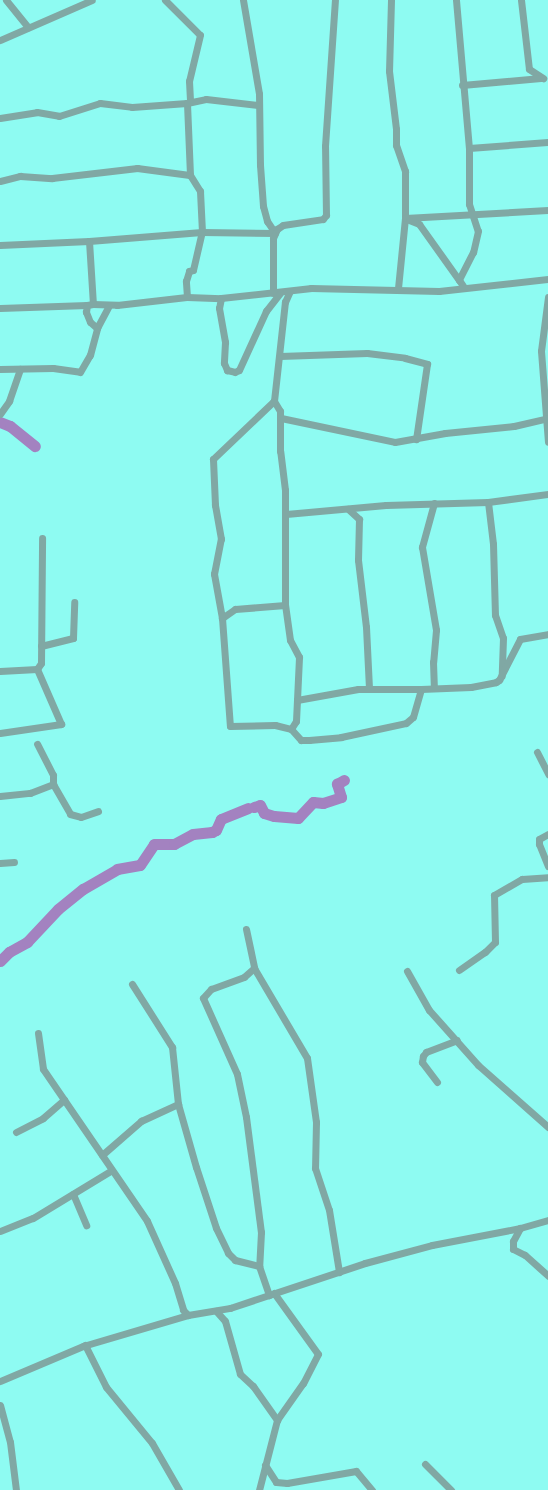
<!DOCTYPE html>
<style>
body{margin:0}
#map{position:relative;width:548px;height:1490px;overflow:hidden;background:#8efbf2;font-family:"Fira Sans Condensed",sans-serif}
div>[style]{position:absolute}
[style*='--x']{left:calc(var(--x)*1px);top:calc(var(--y)*1px);width:calc(var(--w)*1px);rotate:calc(var(--a)*1deg)}
.river>*{height:11px;margin:-5.5px;padding:0 5.5px;transform-origin:5.5px;border-radius:5.5px;background:#a382c0}
.minor>*{height:7px;margin:-3.5px;padding:0 3.5px;transform-origin:3.5px;border-radius:3.5px;background:#80a8a4}
span{translate:-50% -50%;white-space:nowrap;text-align:center;line-height:1.15;-webkit-text-stroke:4px #d4fcf7;paint-order:stroke}
</style>
<div id="map">
<div class="river">
<div style="--x:0;--y:422;--w:11;--a:22"></div>
<div style="--x:10;--y:426;--w:32;--a:39"></div>
<div style="--x:254;--y:807;--w:6;--a:-18"></div>
<div style="--x:260;--y:805;--w:9;--a:63"></div>
<div style="--x:264;--y:813;--w:10;--a:17"></div>
<div style="--x:274;--y:816;--w:24;--a:5"></div>
<div style="--x:298;--y:818;--w:22;--a:-47"></div>
<div style="--x:313;--y:802;--w:10;--a:6"></div>
<div style="--x:323;--y:803;--w:19;--a:-18"></div>
<div style="--x:341;--y:797;--w:14;--a:-107"></div>
<div style="--x:337;--y:784;--w:8;--a:-30"></div>
<div style="--x:0;--y:961;--w:13;--a:-45"></div>
<div style="--x:9;--y:952;--w:21;--a:-29"></div>
<div style="--x:27;--y:942;--w:45;--a:-46.8"></div>
<div style="--x:58;--y:909;--w:32;--a:-39"></div>
<div style="--x:83;--y:889;--w:39;--a:-30"></div>
<div style="--x:117;--y:869;--w:23;--a:-10"></div>
<div style="--x:140;--y:865;--w:25;--a:-56"></div>
<div style="--x:154;--y:844;--w:20;--a:0"></div>
<div style="--x:174;--y:844;--w:21;--a:-28"></div>
<div style="--x:193;--y:834;--w:19;--a:-6"></div>
<div style="--x:212;--y:832;--w:4;--a:-27"></div>
<div style="--x:216;--y:830;--w:12;--a:-66"></div>
<div style="--x:221;--y:819;--w:29;--a:-22"></div>
</div>
<div class="minor">
<div style="--x:6;--y:0;--w:35;--a:51"></div>
<div style="--x:165;--y:0;--w:49;--a:45"></div>
<div style="--x:200;--y:35;--w:47;--a:103.4"></div>
<div style="--x:189;--y:81;--w:21;--a:87"></div>
<div style="--x:243;--y:0;--w:95;--a:80.3"></div>
<div style="--x:259;--y:94;--w:71;--a:89.2"></div>
<div style="--x:260;--y:165;--w:41;--a:85.8"></div>
<div style="--x:263;--y:206;--w:16;--a:75"></div>
<div style="--x:267;--y:221;--w:14;--a:56"></div>
<div style="--x:391;--y:0;--w:71;--a:91.6"></div>
<div style="--x:389;--y:71;--w:58;--a:83.1"></div>
<div style="--x:396;--y:129;--w:16;--a:90"></div>
<div style="--x:396;--y:145;--w:28;--a:71"></div>
<div style="--x:405;--y:171;--w:47;--a:90"></div>
<div style="--x:405;--y:218;--w:70;--a:95.7"></div>
<div style="--x:456;--y:0;--w:149;--a:85"></div>
<div style="--x:469;--y:148;--w:56;--a:90"></div>
<div style="--x:469;--y:204;--w:28;--a:72"></div>
<div style="--x:478;--y:231;--w:22;--a:103"></div>
<div style="--x:473;--y:252;--w:31;--a:117"></div>
<div style="--x:459;--y:280;--w:7;--a:56"></div>
<div style="--x:521;--y:0;--w:69;--a:83.4"></div>
<div style="--x:529;--y:69;--w:17;--a:33"></div>
<div style="--x:0;--y:40;--w:100;--a:-23.5"></div>
<div style="--x:462;--y:85;--w:79;--a:-5.1"></div>
<div style="--x:0;--y:118;--w:37;--a:-9"></div>
<div style="--x:37;--y:112;--w:22;--a:10"></div>
<div style="--x:59;--y:116;--w:43;--a:-17.6"></div>
<div style="--x:100;--y:103;--w:32;--a:7"></div>
<div style="--x:132;--y:107;--w:55;--a:-4.2"></div>
<div style="--x:469;--y:148;--w:79;--a:-4.3"></div>
<div style="--x:0;--y:181;--w:21;--a:-14"></div>
<div style="--x:20;--y:176;--w:32;--a:4"></div>
<div style="--x:52;--y:178;--w:86;--a:-6.7"></div>
<div style="--x:137;--y:168;--w:53;--a:7.5"></div>
<div style="--x:405;--y:218;--w:143;--a:-3.2"></div>
<div style="--x:409;--y:220;--w:11;--a:22"></div>
<div style="--x:419;--y:224;--w:69;--a:54.5"></div>
<div style="--x:89;--y:241;--w:113;--a:-4.6"></div>
<div style="--x:202;--y:232;--w:73;--a:0.8"></div>
<div style="--x:0;--y:245;--w:89;--a:-2.6"></div>
<div style="--x:89;--y:241;--w:63;--a:86.4"></div>
<div style="--x:93;--y:304;--w:24;--a:2"></div>
<div style="--x:117;--y:305;--w:70;--a:-6.5"></div>
<div style="--x:187;--y:297;--w:34;--a:2"></div>
<div style="--x:221;--y:298;--w:91;--a:-6.3"></div>
<div style="--x:311;--y:288;--w:128;--a:1.3"></div>
<div style="--x:439;--y:291;--w:110;--a:-6.3"></div>
<div style="--x:273;--y:293;--w:55;--a:-90"></div>
<div style="--x:273;--y:238;--w:10;--a:-66"></div>
<div style="--x:277;--y:229;--w:7;--a:-34"></div>
<div style="--x:283;--y:225;--w:40;--a:-8.5"></div>
<div style="--x:323;--y:219;--w:5;--a:-53"></div>
<div style="--x:326;--y:215;--w:69;--a:-90.8"></div>
<div style="--x:325;--y:146;--w:146;--a:-86.1"></div>
<div style="--x:187;--y:297;--w:16;--a:-94"></div>
<div style="--x:186;--y:281;--w:10;--a:-73"></div>
<div style="--x:189;--y:271;--w:4;--a:-14"></div>
<div style="--x:193;--y:270;--w:39;--a:-77"></div>
<div style="--x:202;--y:232;--w:41;--a:-92.8"></div>
<div style="--x:200;--y:191;--w:19;--a:-122"></div>
<div style="--x:190;--y:175;--w:72;--a:-92.4"></div>
<div style="--x:187;--y:103;--w:19;--a:-12"></div>
<div style="--x:206;--y:99;--w:52;--a:6.6"></div>
<div style="--x:548;--y:297;--w:54;--a:97.4"></div>
<div style="--x:541;--y:351;--w:91;--a:85.6"></div>
<div style="--x:221;--y:298;--w:10;--a:101"></div>
<div style="--x:219;--y:308;--w:35;--a:80"></div>
<div style="--x:225;--y:342;--w:21;--a:93"></div>
<div style="--x:224;--y:363;--w:8;--a:67"></div>
<div style="--x:227;--y:370;--w:8;--a:14"></div>
<div style="--x:235;--y:372;--w:4;--a:-27"></div>
<div style="--x:239;--y:370;--w:65;--a:-65.4"></div>
<div style="--x:266;--y:311;--w:23;--a:-52"></div>
<div style="--x:0;--y:308;--w:87;--a:-2"></div>
<div style="--x:97;--y:328;--w:26;--a:-62"></div>
<div style="--x:280;--y:356;--w:87;--a:-2"></div>
<div style="--x:367;--y:353;--w:38;--a:7"></div>
<div style="--x:405;--y:358;--w:23;--a:15"></div>
<div style="--x:427;--y:364;--w:76;--a:98.3"></div>
<div style="--x:0;--y:369;--w:53;--a:-1.1"></div>
<div style="--x:53;--y:368;--w:27;--a:8"></div>
<div style="--x:80;--y:372;--w:20;--a:-60"></div>
<div style="--x:90;--y:355;--w:28;--a:-75"></div>
<div style="--x:97;--y:328;--w:9;--a:-139"></div>
<div style="--x:90;--y:322;--w:11;--a:-112"></div>
<div style="--x:86;--y:312;--w:7;--a:-82"></div>
<div style="--x:87;--y:305;--w:6;--a:-9"></div>
<div style="--x:0;--y:414;--w:16;--a:-55"></div>
<div style="--x:9;--y:401;--w:34;--a:-71"></div>
<div style="--x:281;--y:418;--w:116;--a:11.9"></div>
<div style="--x:395;--y:442;--w:51;--a:-10.2"></div>
<div style="--x:445;--y:433;--w:69;--a:-5.8"></div>
<div style="--x:514;--y:426;--w:35;--a:-13"></div>
<div style="--x:488;--y:502;--w:42;--a:83.2"></div>
<div style="--x:493;--y:544;--w:71;--a:88.4"></div>
<div style="--x:495;--y:615;--w:24;--a:71"></div>
<div style="--x:503;--y:638;--w:38;--a:92"></div>
<div style="--x:434;--y:503;--w:46;--a:105.3"></div>
<div style="--x:422;--y:547;--w:84;--a:80.4"></div>
<div style="--x:436;--y:630;--w:32;--a:95"></div>
<div style="--x:433;--y:662;--w:26;--a:88"></div>
<div style="--x:348;--y:509;--w:15;--a:42"></div>
<div style="--x:359;--y:519;--w:41;--a:91.4"></div>
<div style="--x:358;--y:560;--w:67;--a:83.2"></div>
<div style="--x:366;--y:627;--w:62;--a:87.2"></div>
<div style="--x:286;--y:514;--w:100;--a:-5.1"></div>
<div style="--x:386;--y:505;--w:102;--a:-1.7"></div>
<div style="--x:488;--y:502;--w:61;--a:-7.6"></div>
<div style="--x:285;--y:605;--w:50;--a:175.4"></div>
<div style="--x:235;--y:609;--w:16;--a:145"></div>
<div style="--x:222;--y:618;--w:108;--a:85.8"></div>
<div style="--x:230;--y:726;--w:45;--a:-1.3"></div>
<div style="--x:275;--y:725;--w:16;--a:14"></div>
<div style="--x:291;--y:729;--w:9;--a:-58"></div>
<div style="--x:296;--y:721;--w:64;--a:-87.3"></div>
<div style="--x:299;--y:657;--w:19;--a:-118"></div>
<div style="--x:290;--y:640;--w:35;--a:-98"></div>
<div style="--x:285;--y:605;--w:115;--a:-90"></div>
<div style="--x:285;--y:490;--w:39;--a:-97"></div>
<div style="--x:280;--y:451;--w:40;--a:-90"></div>
<div style="--x:280;--y:411;--w:12;--a:-121"></div>
<div style="--x:274;--y:401;--w:100;--a:-83.7"></div>
<div style="--x:285;--y:302;--w:12;--a:-66"></div>
<div style="--x:222;--y:618;--w:45;--a:-100.3"></div>
<div style="--x:214;--y:574;--w:36;--a:-79"></div>
<div style="--x:221;--y:539;--w:35;--a:-100"></div>
<div style="--x:215;--y:505;--w:46;--a:-92.5"></div>
<div style="--x:213;--y:459;--w:84;--a:-43.6"></div>
<div style="--x:41;--y:646;--w:33;--a:-14"></div>
<div style="--x:73;--y:638;--w:36;--a:-88"></div>
<div style="--x:0;--y:671;--w:37;--a:-3"></div>
<div style="--x:37;--y:669;--w:7;--a:-56"></div>
<div style="--x:41;--y:663;--w:125;--a:-89.5"></div>
<div style="--x:297;--y:700;--w:62;--a:-10.2"></div>
<div style="--x:358;--y:689;--w:63;--a:0"></div>
<div style="--x:291;--y:729;--w:15;--a:48"></div>
<div style="--x:301;--y:740;--w:8;--a:0"></div>
<div style="--x:309;--y:740;--w:32;--a:-5"></div>
<div style="--x:341;--y:737;--w:66;--a:-12.2"></div>
<div style="--x:406;--y:723;--w:9;--a:-41"></div>
<div style="--x:413;--y:717;--w:29;--a:-74"></div>
<div style="--x:421;--y:689;--w:50;--a:-2.3"></div>
<div style="--x:471;--y:687;--w:25;--a:-11"></div>
<div style="--x:496;--y:682;--w:4;--a:-34"></div>
<div style="--x:499;--y:680;--w:46;--a:-62.9"></div>
<div style="--x:520;--y:639;--w:28;--a:-10"></div>
<div style="--x:0;--y:733;--w:62;--a:-8.4"></div>
<div style="--x:61;--y:724;--w:60;--a:-113.6"></div>
<div style="--x:537;--y:752;--w:25;--a:63"></div>
<div style="--x:53;--y:784;--w:34;--a:60"></div>
<div style="--x:70;--y:814;--w:11;--a:15"></div>
<div style="--x:81;--y:817;--w:18;--a:-19"></div>
<div style="--x:0;--y:796;--w:30;--a:-6"></div>
<div style="--x:30;--y:793;--w:25;--a:-21"></div>
<div style="--x:53;--y:784;--w:9;--a:-90"></div>
<div style="--x:53;--y:775;--w:35;--a:-117"></div>
<div style="--x:548;--y:834;--w:10;--a:151"></div>
<div style="--x:539;--y:839;--w:5;--a:90"></div>
<div style="--x:539;--y:844;--w:24;--a:68"></div>
<div style="--x:0;--y:863;--w:14;--a:-4"></div>
<div style="--x:246;--y:929;--w:40;--a:78"></div>
<div style="--x:254;--y:968;--w:13;--a:138"></div>
<div style="--x:244;--y:977;--w:35;--a:160"></div>
<div style="--x:211;--y:989;--w:12;--a:132"></div>
<div style="--x:203;--y:998;--w:83;--a:65.9"></div>
<div style="--x:237;--y:1074;--w:44;--a:78.2"></div>
<div style="--x:246;--y:1117;--w:116;--a:82.6"></div>
<div style="--x:261;--y:1232;--w:34;--a:93"></div>
<div style="--x:259;--y:1266;--w:31;--a:71"></div>
<div style="--x:254;--y:968;--w:104;--a:59.5"></div>
<div style="--x:307;--y:1058;--w:65;--a:82"></div>
<div style="--x:316;--y:1122;--w:46;--a:91.2"></div>
<div style="--x:315;--y:1168;--w:44;--a:71.6"></div>
<div style="--x:329;--y:1210;--w:63;--a:80.8"></div>
<div style="--x:459;--y:970;--w:32;--a:-35"></div>
<div style="--x:485;--y:952;--w:14;--a:-45"></div>
<div style="--x:495;--y:942;--w:47;--a:-91.2"></div>
<div style="--x:494;--y:895;--w:32;--a:-30"></div>
<div style="--x:522;--y:879;--w:26;--a:-4"></div>
<div style="--x:407;--y:971;--w:45;--a:60.6"></div>
<div style="--x:429;--y:1010;--w:74;--a:48.3"></div>
<div style="--x:478;--y:1065;--w:94;--a:41.5"></div>
<div style="--x:132;--y:984;--w:75;--a:57.6"></div>
<div style="--x:172;--y:1047;--w:57;--a:84"></div>
<div style="--x:178;--y:1104;--w:66;--a:74.1"></div>
<div style="--x:196;--y:1167;--w:64;--a:71.8"></div>
<div style="--x:216;--y:1228;--w:28;--a:64"></div>
<div style="--x:228;--y:1253;--w:10;--a:45"></div>
<div style="--x:235;--y:1260;--w:25;--a:14"></div>
<div style="--x:38;--y:1033;--w:36;--a:82"></div>
<div style="--x:43;--y:1069;--w:184;--a:55.6"></div>
<div style="--x:147;--y:1221;--w:68;--a:65.7"></div>
<div style="--x:175;--y:1283;--w:28;--a:73"></div>
<div style="--x:183;--y:1310;--w:7;--a:45"></div>
<div style="--x:437;--y:1082;--w:25;--a:-127"></div>
<div style="--x:422;--y:1062;--w:6;--a:-81"></div>
<div style="--x:423;--y:1056;--w:5;--a:-53"></div>
<div style="--x:426;--y:1052;--w:33;--a:-21"></div>
<div style="--x:16;--y:1132;--w:30;--a:-27"></div>
<div style="--x:43;--y:1118;--w:28;--a:-41"></div>
<div style="--x:102;--y:1155;--w:52;--a:-41.1"></div>
<div style="--x:141;--y:1121;--w:41;--a:-24.7"></div>
<div style="--x:73;--y:1194;--w:34;--a:67"></div>
<div style="--x:520;--y:1228;--w:15;--a:118"></div>
<div style="--x:513;--y:1241;--w:8;--a:90"></div>
<div style="--x:513;--y:1249;--w:13;--a:27"></div>
<div style="--x:525;--y:1255;--w:31;--a:42"></div>
<div style="--x:0;--y:1231;--w:35;--a:-22"></div>
<div style="--x:33;--y:1218;--w:92;--a:-31.3"></div>
<div style="--x:274;--y:1293;--w:75;--a:54.2"></div>
<div style="--x:318;--y:1354;--w:33;--a:117"></div>
<div style="--x:303;--y:1383;--w:45;--a:125.1"></div>
<div style="--x:216;--y:1311;--w:13;--a:48"></div>
<div style="--x:225;--y:1321;--w:55;--a:74.2"></div>
<div style="--x:240;--y:1374;--w:18;--a:43"></div>
<div style="--x:253;--y:1386;--w:42;--a:54.8"></div>
<div style="--x:277;--y:1420;--w:72;--a:104.4"></div>
<div style="--x:85;--y:1345;--w:47;--a:63.4"></div>
<div style="--x:106;--y:1387;--w:72;--a:50.6"></div>
<div style="--x:152;--y:1443;--w:54;--a:60.1"></div>
<div style="--x:0;--y:1381;--w:90;--a:-22.9"></div>
<div style="--x:83;--y:1346;--w:109;--a:-16.4"></div>
<div style="--x:188;--y:1315;--w:43;--a:-9.5"></div>
<div style="--x:230;--y:1308;--w:142;--a:-18.4"></div>
<div style="--x:365;--y:1263;--w:69;--a:-15"></div>
<div style="--x:432;--y:1245;--w:90;--a:-10.9"></div>
<div style="--x:520;--y:1228;--w:29;--a:-16"></div>
<div style="--x:0;--y:1405;--w:38;--a:75"></div>
<div style="--x:10;--y:1442;--w:48;--a:82.9"></div>
<div style="--x:425;--y:1464;--w:37;--a:45"></div>
<div style="--x:265;--y:1465;--w:20;--a:57"></div>
<div style="--x:276;--y:1482;--w:11;--a:5"></div>
<div style="--x:287;--y:1483;--w:70;--a:-9.9"></div>
<div style="--x:356;--y:1471;--w:25;--a:50"></div>
</div>
</div>
